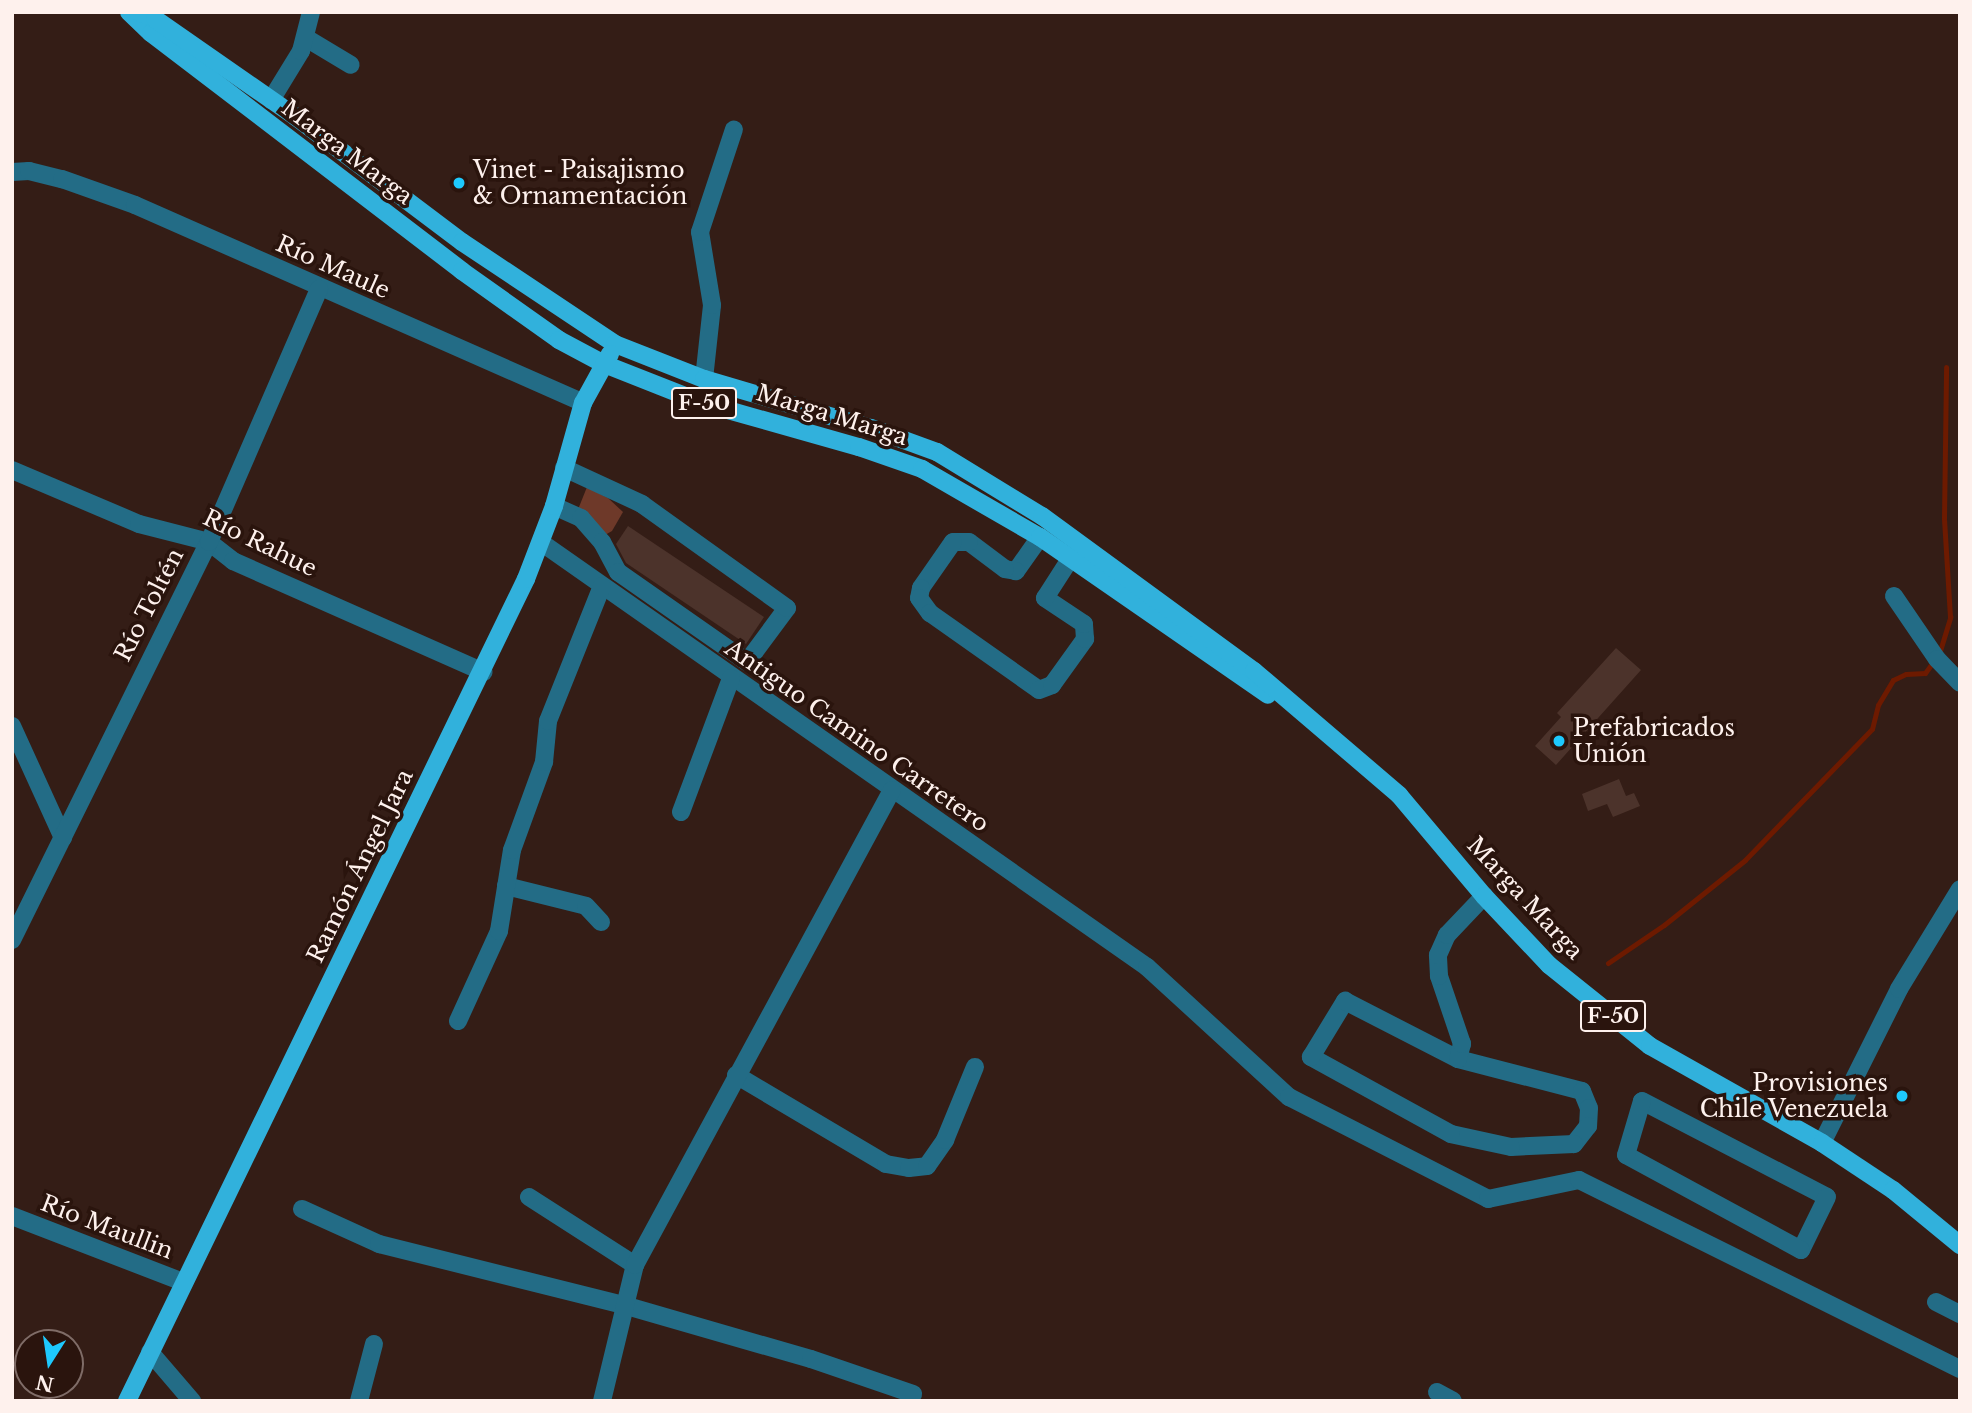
<!DOCTYPE html>
<meta charset="utf-8">
<style>
body{margin:0}
#map{position:relative;width:1972px;height:1413px;overflow:hidden;background:#341d16;font-family:"Libre Baskerville",serif}
div>[style]{position:absolute}
[style*='--x']{left:calc(var(--x)*1px);top:calc(var(--y)*1px);width:calc(var(--w)*1px);rotate:calc(var(--a)*1deg)}
.green>*{inset:0;background:#6e3929}
.stream>*{height:5px;margin:-2.5px;padding:0 2.5px;transform-origin:2.5px;border-radius:2.5px;background:#6d1a00}
.building>*{inset:0;background:#4c332b}
.minor>*{height:18px;margin:-9px;padding:0 9px;transform-origin:9px;border-radius:9px;background:#236c86}
.major>*{height:18px;margin:-9px;padding:0 9px;transform-origin:9px;border-radius:9px;background:#31b1dc}
.dots>*{width:19px;height:19px;translate:-50% -50%;box-sizing:border-box;border:4px solid #2a140d;border-radius:50%}
span{translate:-50% -50%;white-space:nowrap;text-align:center;line-height:1.15;-webkit-text-stroke:7px #2a140d;paint-order:stroke}
.shield-label span{padding:2px 5px;background:#2a140d;border:2px solid;border-radius:5px;-webkit-text-stroke-width:0}
.shield-label{font-size:21px;color:#fef1ed;font-weight:700}
.street-label{font-size:23px;color:#fef1ed}
.poi-label{font-size:23px;color:#fef1ed}
.left{translate:0 -50%;text-align:left}
.right{translate:-100% -50%;text-align:right}
.frame{position:absolute;inset:0;border:14px solid #fef1ed;pointer-events:none}
.north{position:absolute;left:14px;top:1329px;width:70px;height:70px;box-sizing:border-box;background:#2a140d;border:2px solid #7f6c67;border-radius:50%;rotate:192deg;font-size:19px;font-weight:700;line-height:28px;text-align:center;color:#fef1ed}
.north::after{content:'';display:block;margin:auto;width:24px;height:32px;background:#1ec9fd;clip-path:polygon(50% 0,100% 100%,50% 72%,0 100%)}
</style>
<div id="map">
<div class="green">
<div style="clip-path:polygon(587px 487px,608px 498px,623px 512px,612px 531px,605px 535px,577px 512px)"></div>
</div>
<div class="stream">
<div style="--x:1939;--y:654;--w:39;--a:-73"></div>
<div style="--x:1950;--y:617;--w:99;--a:-93.5"></div>
<div style="--x:1944;--y:518;--w:151;--a:-89.2"></div>
<div style="--x:1608;--y:963;--w:68;--a:-34.2"></div>
<div style="--x:1664;--y:925;--w:104;--a:-38.7"></div>
<div style="--x:1745;--y:860;--w:182;--a:-45.9"></div>
<div style="--x:1872;--y:729;--w:25;--a:-76"></div>
<div style="--x:1878;--y:705;--w:29;--a:-59"></div>
<div style="--x:1893;--y:680;--w:14;--a:-25"></div>
<div style="--x:1906;--y:674;--w:19;--a:-3"></div>
<div style="--x:1925;--y:673;--w:14;--a:-54"></div>
</div>
<div class="building">
<div style="clip-path:polygon(628px 526px,764px 617px,746px 644px,626px 563px,616px 544px)"></div>
<div style="clip-path:polygon(1616px 648px,1641px 670px,1556px 765px,1535px 746px,1561px 717px,1557px 713px)"></div>
<div style="clip-path:polygon(1619px 779px,1626px 796px,1634px 793px,1640px 806px,1613px 817px,1607px 804px,1588px 811px,1582px 794px)"></div>
</div>
<div class="minor">
<div style="--x:306;--y:38;--w:52;--a:31"></div>
<div style="--x:271;--y:100;--w:57;--a:-58.5"></div>
<div style="--x:301;--y:51;--w:40;--a:-75.6"></div>
<div style="--x:12;--y:172;--w:17;--a:-3"></div>
<div style="--x:29;--y:171;--w:34;--a:14"></div>
<div style="--x:62;--y:179;--w:77;--a:19.6"></div>
<div style="--x:135;--y:205;--w:490;--a:23.8"></div>
<div style="--x:704;--y:379;--w:74;--a:-83.8"></div>
<div style="--x:712;--y:305;--w:74;--a:-99.3"></div>
<div style="--x:700;--y:232;--w:108;--a:-71.7"></div>
<div style="--x:12;--y:470;--w:138;--a:23"></div>
<div style="--x:139;--y:524;--w:72;--a:14.4"></div>
<div style="--x:209;--y:542;--w:31;--a:38"></div>
<div style="--x:233;--y:561;--w:274;--a:23.9"></div>
<div style="--x:554;--y:506;--w:30;--a:24"></div>
<div style="--x:581;--y:518;--w:32;--a:49"></div>
<div style="--x:602;--y:542;--w:34;--a:62"></div>
<div style="--x:618;--y:572;--w:157;--a:34.9"></div>
<div style="--x:747;--y:662;--w:67;--a:-53.5"></div>
<div style="--x:787;--y:608;--w:178;--a:-144.4"></div>
<div style="--x:642;--y:504;--w:86;--a:-155.2"></div>
<div style="--x:1040;--y:537;--w:42;--a:125.2"></div>
<div style="--x:1016;--y:571;--w:11;--a:-170"></div>
<div style="--x:1005;--y:569;--w:45;--a:-143.1"></div>
<div style="--x:969;--y:542;--w:16;--a:180"></div>
<div style="--x:953;--y:542;--w:56;--a:124.8"></div>
<div style="--x:921;--y:588;--w:10;--a:101"></div>
<div style="--x:919;--y:598;--w:19;--a:54"></div>
<div style="--x:930;--y:613;--w:133;--a:35.2"></div>
<div style="--x:1039;--y:690;--w:14;--a:-21"></div>
<div style="--x:1052;--y:685;--w:57;--a:-54.3"></div>
<div style="--x:1085;--y:639;--w:15;--a:-94"></div>
<div style="--x:1084;--y:624;--w:47;--a:-146.3"></div>
<div style="--x:1045;--y:598;--w:46;--a:-57.3"></div>
<div style="--x:542;--y:543;--w:739;--a:35.02"></div>
<div style="--x:1147;--y:967;--w:193;--a:42.5"></div>
<div style="--x:1289;--y:1097;--w:224;--a:27.1"></div>
<div style="--x:1488;--y:1199;--w:93;--a:-11.8"></div>
<div style="--x:1579;--y:1180;--w:425;--a:26.4"></div>
<div style="--x:1894;--y:596;--w:76;--a:55.7"></div>
<div style="--x:1937;--y:659;--w:33;--a:46"></div>
<div style="--x:12;--y:726;--w:123;--a:65.5"></div>
<div style="--x:681;--y:812;--w:143;--a:-69.5"></div>
<div style="--x:506;--y:886;--w:82;--a:14"></div>
<div style="--x:586;--y:906;--w:22;--a:47"></div>
<div style="--x:12;--y:940;--w:444;--a:-63.7"></div>
<div style="--x:209;--y:542;--w:276;--a:-66.5"></div>
<div style="--x:458;--y:1021;--w:99;--a:-65.5"></div>
<div style="--x:499;--y:931;--w:82;--a:-80.9"></div>
<div style="--x:512;--y:850;--w:94;--a:-70"></div>
<div style="--x:544;--y:762;--w:41;--a:-84.4"></div>
<div style="--x:548;--y:721;--w:145;--a:-68.2"></div>
<div style="--x:1458;--y:1059;--w:128;--a:14.5"></div>
<div style="--x:1582;--y:1091;--w:18;--a:68"></div>
<div style="--x:1589;--y:1108;--w:18;--a:93"></div>
<div style="--x:1588;--y:1126;--w:23;--a:128"></div>
<div style="--x:1574;--y:1144;--w:63;--a:177.3"></div>
<div style="--x:1511;--y:1147;--w:61;--a:-167.8"></div>
<div style="--x:1451;--y:1134;--w:160;--a:-151.2"></div>
<div style="--x:1311;--y:1057;--w:66;--a:-58.7"></div>
<div style="--x:1345;--y:1001;--w:127;--a:27.2"></div>
<div style="--x:1458;--y:1059;--w:16;--a:-75"></div>
<div style="--x:1462;--y:1044;--w:72;--a:-108.7"></div>
<div style="--x:1439;--y:976;--w:21;--a:-93"></div>
<div style="--x:1438;--y:955;--w:22;--a:-66"></div>
<div style="--x:1447;--y:935;--w:54;--a:-46.5"></div>
<div style="--x:736;--y:1075;--w:174;--a:30.7"></div>
<div style="--x:886;--y:1164;--w:23;--a:10"></div>
<div style="--x:909;--y:1168;--w:18;--a:-6"></div>
<div style="--x:927;--y:1166;--w:32;--a:-55"></div>
<div style="--x:945;--y:1140;--w:79;--a:-67.7"></div>
<div style="--x:1642;--y:1101;--w:208;--a:27.4"></div>
<div style="--x:1827;--y:1197;--w:59;--a:116.1"></div>
<div style="--x:1801;--y:1250;--w:199;--a:-151.5"></div>
<div style="--x:1626;--y:1155;--w:56;--a:-73.5"></div>
<div style="--x:1822;--y:1143;--w:172;--a:-63.4"></div>
<div style="--x:1899;--y:989;--w:117;--a:-58.6"></div>
<div style="--x:529;--y:1197;--w:126;--a:32.7"></div>
<div style="--x:302;--y:1209;--w:85;--a:24.4"></div>
<div style="--x:379;--y:1244;--w:256;--a:14"></div>
<div style="--x:627;--y:1306;--w:191;--a:16.1"></div>
<div style="--x:811;--y:1359;--w:108;--a:18.9"></div>
<div style="--x:12;--y:1216;--w:183;--a:21.1"></div>
<div style="--x:1936;--y:1302;--w:27;--a:27"></div>
<div style="--x:150;--y:1352;--w:65;--a:49.4"></div>
<div style="--x:1437;--y:1392;--w:18;--a:29"></div>
<div style="--x:359;--y:1401;--w:59;--a:-75.3"></div>
<div style="--x:602;--y:1401;--w:140;--a:-76.4"></div>
<div style="--x:635;--y:1265;--w:540;--a:-61.58"></div>
</div>
<div class="major">
<div style="--x:129;--y:12;--w:30;--a:44"></div>
<div style="--x:151;--y:33;--w:392;--a:37.4"></div>
<div style="--x:462;--y:271;--w:119;--a:35.4"></div>
<div style="--x:559;--y:340;--w:51;--a:28.1"></div>
<div style="--x:604;--y:364;--w:106;--a:21.5"></div>
<div style="--x:703;--y:403;--w:162;--a:15.8"></div>
<div style="--x:859;--y:447;--w:67;--a:19.2"></div>
<div style="--x:922;--y:469;--w:136;--a:30"></div>
<div style="--x:1040;--y:537;--w:277;--a:34.7"></div>
<div style="--x:138;--y:12;--w:18;--a:22"></div>
<div style="--x:155;--y:19;--w:172;--a:34.8"></div>
<div style="--x:296;--y:117;--w:208;--a:37"></div>
<div style="--x:462;--y:242;--w:184;--a:33.7"></div>
<div style="--x:615;--y:344;--w:96;--a:21.5"></div>
<div style="--x:704;--y:379;--w:174;--a:16.4"></div>
<div style="--x:871;--y:428;--w:70;--a:20"></div>
<div style="--x:937;--y:452;--w:123;--a:31.4"></div>
<div style="--x:1042;--y:516;--w:263;--a:36.2"></div>
<div style="--x:1254;--y:671;--w:191;--a:40.5"></div>
<div style="--x:1399;--y:795;--w:132;--a:49.9"></div>
<div style="--x:1484;--y:896;--w:95;--a:46.7"></div>
<div style="--x:1549;--y:965;--w:129;--a:38.7"></div>
<div style="--x:1650;--y:1046;--w:197;--a:29.4"></div>
<div style="--x:1822;--y:1143;--w:85;--a:33.5"></div>
<div style="--x:1893;--y:1190;--w:87;--a:39.4"></div>
<div style="--x:127;--y:1401;--w:914;--a:-64.11"></div>
<div style="--x:526;--y:579;--w:78;--a:-69"></div>
<div style="--x:554;--y:506;--w:107;--a:-74.3"></div>
<div style="--x:583;--y:403;--w:56;--a:-61.1"></div>
</div>
<div class="dots">
<div style="left:459px;top:183px;background:#1ec9fd"></div>
<div style="left:1559px;top:741px;background:#1ec9fd"></div>
<div style="left:1902px;top:1096px;background:#1ec9fd"></div>
</div>
<div class="shield-label">
<span style="left:704px;top:403px">F-50</span>
<span style="left:1613px;top:1016px">F-50</span>
</div>
<div class="street-label">
<span style="left:347px;top:152px;rotate:37deg">Marga Marga</span>
<span style="left:333px;top:267px;rotate:24deg">Río Maule</span>
<span style="left:832px;top:415px;rotate:17deg">Marga Marga</span>
<span style="left:260px;top:543px;rotate:26deg">Río Rahue</span>
<span style="left:149px;top:605px;rotate:-63deg">Río Toltén</span>
<span style="left:857px;top:736px;rotate:35deg">Antiguo Camino Carretero</span>
<span style="left:360px;top:866px;rotate:-64deg">Ramón Ángel Jara</span>
<span style="left:1525px;top:898px;rotate:47deg">Marga Marga</span>
<span style="left:107px;top:1227px;rotate:21deg">Río Maullin</span>
</div>
<div class="poi-label">
<span class="left" style="left:473px;top:183px">Vinet - Paisajismo<br>&amp; Ornamentación</span>
<span class="left" style="left:1573px;top:741px">Prefabricados<br>Unión</span>
<span class="right" style="left:1888px;top:1096px">Provisiones<br>Chile Venezuela</span>
</div>
<div class="frame"></div>
<div class="north">N</div>
</div>
